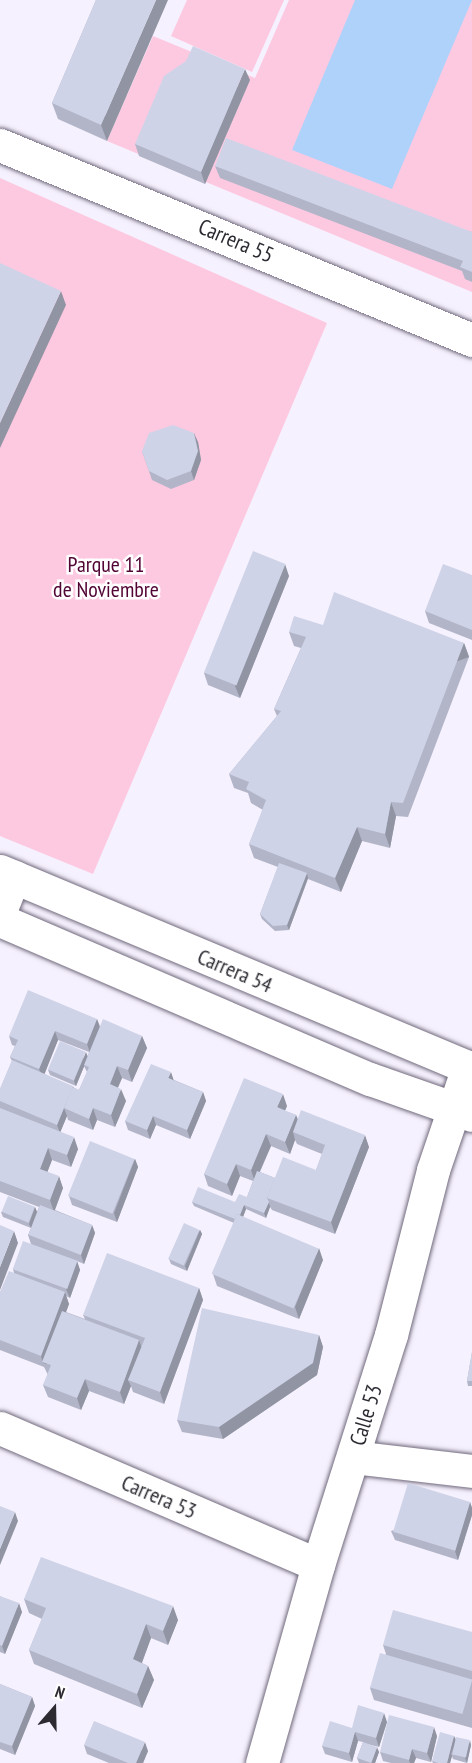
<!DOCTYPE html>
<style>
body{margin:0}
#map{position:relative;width:472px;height:1763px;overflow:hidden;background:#f6f1fe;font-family:"PT Sans Narrow",sans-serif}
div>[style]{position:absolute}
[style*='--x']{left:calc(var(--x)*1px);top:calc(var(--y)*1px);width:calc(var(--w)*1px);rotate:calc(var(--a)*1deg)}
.green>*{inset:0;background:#fdc9e1}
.water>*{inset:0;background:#afd2fb}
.roads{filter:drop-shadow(0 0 2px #70697c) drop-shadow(0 0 2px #70697c)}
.minor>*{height:33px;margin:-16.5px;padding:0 16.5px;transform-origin:16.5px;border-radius:16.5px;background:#fff}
.tertiary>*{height:33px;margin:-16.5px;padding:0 16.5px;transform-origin:16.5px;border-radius:16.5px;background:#fff}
.secondary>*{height:33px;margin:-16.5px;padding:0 16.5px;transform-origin:16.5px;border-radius:16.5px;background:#fff}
.wall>*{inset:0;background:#b2b5c8}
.shaded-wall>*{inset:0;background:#9194a2;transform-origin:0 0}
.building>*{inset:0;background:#cfd3e8;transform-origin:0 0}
span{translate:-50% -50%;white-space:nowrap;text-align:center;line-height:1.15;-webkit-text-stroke:5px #fff;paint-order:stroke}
.street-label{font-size:22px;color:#2d2a32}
.park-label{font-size:22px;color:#520534}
.north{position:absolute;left:24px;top:1679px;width:60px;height:60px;-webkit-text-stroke:4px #fff;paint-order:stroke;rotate:20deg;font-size:16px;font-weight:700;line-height:24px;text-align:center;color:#2d2a32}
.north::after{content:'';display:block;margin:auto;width:21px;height:27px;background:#2d2a32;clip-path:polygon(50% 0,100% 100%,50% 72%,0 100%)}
</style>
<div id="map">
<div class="green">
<div style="clip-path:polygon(187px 0,284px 0,252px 72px,171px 36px)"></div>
<div style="clip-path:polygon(289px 0,472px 0,472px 292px,107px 141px,153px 36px,255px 78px)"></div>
<div style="clip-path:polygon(0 178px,327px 323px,93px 874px,0 836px)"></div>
</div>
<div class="water">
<div style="clip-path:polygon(355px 0,472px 0,392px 189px,292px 150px)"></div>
</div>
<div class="roads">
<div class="minor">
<div style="--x:0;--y:145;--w:511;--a:22.45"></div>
<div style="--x:353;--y:1457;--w:120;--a:6.7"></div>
</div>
<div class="tertiary">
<div style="--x:0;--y:911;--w:37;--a:-68"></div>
<div style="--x:0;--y:1428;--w:346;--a:23.3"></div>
<div style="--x:262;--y:1763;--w:206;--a:-74.2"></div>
<div style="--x:318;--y:1565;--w:241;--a:-72.4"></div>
<div style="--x:391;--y:1335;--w:170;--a:-75.7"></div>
<div style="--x:433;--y:1170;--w:109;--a:-71.2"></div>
</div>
<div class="secondary">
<div style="--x:0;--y:871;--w:512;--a:22.76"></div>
<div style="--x:0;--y:920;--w:403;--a:23.3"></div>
<div style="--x:370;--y:1079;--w:108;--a:19.4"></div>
</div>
</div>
<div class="wall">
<div style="clip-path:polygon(96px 0,107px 141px,58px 119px,52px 103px)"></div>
<div style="clip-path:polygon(250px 80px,205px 184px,139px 156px,135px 144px)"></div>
<div style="clip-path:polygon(215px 166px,472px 232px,472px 282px,465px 279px,462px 271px,220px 178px)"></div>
<div style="clip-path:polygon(198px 442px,201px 460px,194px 480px,171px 489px,152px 480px,142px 451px)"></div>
<div style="clip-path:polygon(472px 575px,472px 640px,429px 623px,425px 611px)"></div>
<div style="clip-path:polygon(289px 576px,240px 698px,208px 685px,204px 673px)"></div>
<div style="clip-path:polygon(323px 625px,464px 643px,469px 657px,408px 817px,396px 816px,390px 848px,362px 841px,341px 892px,308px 879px,289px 930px,275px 931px,262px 919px,260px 914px,278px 867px,254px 858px,249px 844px,263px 810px,251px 803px,248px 793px,234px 788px,229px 774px,277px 716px,274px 709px,301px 648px,294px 646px,289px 632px)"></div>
<div style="clip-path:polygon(evenodd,97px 1019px,100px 1026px,142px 1036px,147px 1048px,132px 1082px,122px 1078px,118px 1088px,126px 1101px,115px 1127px,97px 1120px,93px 1130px,68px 1120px,67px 1116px,60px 1132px,78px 1149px,71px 1167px,52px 1160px,47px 1172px,63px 1188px,55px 1210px,92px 1225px,95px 1233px,84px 1264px,77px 1261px,80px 1270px,70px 1298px,66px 1296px,69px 1304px,66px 1312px,85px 1319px,83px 1315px,199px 1288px,203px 1300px,164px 1404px,133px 1392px,131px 1386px,124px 1404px,89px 1391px,81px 1410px,48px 1397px,43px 1385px,48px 1375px,44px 1367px,0 1350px,0 1292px,14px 1273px,13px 1269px,31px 1244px,28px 1235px,31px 1228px,3px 1217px,1px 1212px,35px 1207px,37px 1212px,39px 1207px,0 1192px,0 1089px,12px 1061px,10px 1057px,15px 1046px,12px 1045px,9px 1036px,97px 1019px,58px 1040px,89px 1052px,88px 1056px,48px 1070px,50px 1075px,76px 1086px,84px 1066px,87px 1072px,79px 1090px,44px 1074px,58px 1040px)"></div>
<div style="clip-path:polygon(174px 1080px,203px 1092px,206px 1101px,190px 1139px,156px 1125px,150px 1139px,128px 1130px,125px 1121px)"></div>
<div style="clip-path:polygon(evenodd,287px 1106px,285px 1111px,296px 1115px,298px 1119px,369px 1147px,335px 1234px,272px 1210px,270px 1207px,266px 1218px,246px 1209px,243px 1217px,323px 1260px,299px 1319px,217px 1286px,213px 1274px,234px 1223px,194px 1206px,192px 1202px,235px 1202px,247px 1197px,253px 1181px,240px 1176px,232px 1196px,208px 1186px,204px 1174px,287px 1106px,295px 1140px,297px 1144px,322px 1154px,316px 1170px,275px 1178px,260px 1172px,271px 1146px,290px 1154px,295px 1140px)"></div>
<div style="clip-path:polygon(135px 1159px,138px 1167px,117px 1222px,72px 1205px,69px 1196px)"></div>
<div style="clip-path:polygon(200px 1230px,202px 1234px,187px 1271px,171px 1264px,169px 1259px)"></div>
<div style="clip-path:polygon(319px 1335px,323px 1347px,317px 1375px,223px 1439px,182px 1432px,177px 1420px)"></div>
<div style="clip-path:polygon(472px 1352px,472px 1386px,468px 1386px,467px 1381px)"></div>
<div style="clip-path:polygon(470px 1502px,472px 1508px,472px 1515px,458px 1560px,395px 1540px,391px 1531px)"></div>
<div style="clip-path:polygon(0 1596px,22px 1612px,5px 1654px,0 1652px)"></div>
<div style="clip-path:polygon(24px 1599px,178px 1620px,168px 1645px,151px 1638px,142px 1663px,148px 1666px,154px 1680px,142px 1708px,34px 1664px,29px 1650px,42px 1619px,29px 1613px)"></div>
<div style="clip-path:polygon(472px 1632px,472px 1728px,374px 1700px,370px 1688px,386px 1654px,383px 1645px)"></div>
<div style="clip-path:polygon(0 1684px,32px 1697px,35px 1706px,15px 1755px,0 1749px)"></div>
<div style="clip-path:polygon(387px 1722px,379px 1747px,367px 1744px,379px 1752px,375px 1763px,359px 1763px,357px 1758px,363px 1742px,358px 1741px,352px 1762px,325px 1754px,322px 1746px,352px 1728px)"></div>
<div style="clip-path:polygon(437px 1736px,431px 1762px,416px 1758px,414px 1763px,391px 1763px,383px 1761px,380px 1752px)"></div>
<div style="clip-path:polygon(454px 1736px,456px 1739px,471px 1745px,467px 1763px,453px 1759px,452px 1756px,450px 1763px,433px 1763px,432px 1761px)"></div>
<div style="clip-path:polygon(84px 1745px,148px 1751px,143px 1763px,109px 1763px,87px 1754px)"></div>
</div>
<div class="shaded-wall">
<div style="clip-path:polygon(156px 0,168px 0,107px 141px,101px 125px)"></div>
<div style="clip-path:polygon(245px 69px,250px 80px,205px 184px,201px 172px)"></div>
<div style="clip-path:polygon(61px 291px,66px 305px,0 448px,0 423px)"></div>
<div style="clip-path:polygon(194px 433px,198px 442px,201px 460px,194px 480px,191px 471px)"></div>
<div style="clip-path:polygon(285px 564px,289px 576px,240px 698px,235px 686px)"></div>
<div style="left:464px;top:643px;width:15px;height:171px;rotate:70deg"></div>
<div style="clip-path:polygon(391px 802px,396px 816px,390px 848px,385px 834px)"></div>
<div style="clip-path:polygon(357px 827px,362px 841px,341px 892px,335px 878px)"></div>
<div style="clip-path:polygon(307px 873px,308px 878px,289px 930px,287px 925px)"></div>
<div style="clip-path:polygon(97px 1019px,100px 1028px,90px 1053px,87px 1044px)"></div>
<div style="clip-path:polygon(55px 1031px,58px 1040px,43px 1078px,39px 1069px)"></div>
<div style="clip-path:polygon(142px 1036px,147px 1048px,132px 1082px,128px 1070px)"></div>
<div style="clip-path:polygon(86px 1052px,88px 1057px,76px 1086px,74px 1081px)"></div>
<div style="clip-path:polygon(117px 1066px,122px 1078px,114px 1096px,110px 1084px)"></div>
<div style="clip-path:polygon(171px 1072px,174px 1081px,168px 1078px)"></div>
<div style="clip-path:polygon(73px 1086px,76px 1095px,64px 1108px,67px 1116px,60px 1133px,57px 1125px)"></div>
<div style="clip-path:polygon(121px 1089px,126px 1101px,115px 1127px,111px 1115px)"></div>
<div style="clip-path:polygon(203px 1092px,206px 1101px,190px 1139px,187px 1130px)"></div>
<div style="clip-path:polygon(283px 1094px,287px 1106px,281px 1119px,277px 1107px)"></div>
<div style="clip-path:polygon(93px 1108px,97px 1120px,93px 1130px,89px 1119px)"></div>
<div style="clip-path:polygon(296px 1115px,300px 1127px,293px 1132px,295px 1140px,290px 1154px,285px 1142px)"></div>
<div style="clip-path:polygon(153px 1116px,156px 1125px,150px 1139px,147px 1130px)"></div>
<div style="clip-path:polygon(266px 1134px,271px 1146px,255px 1182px,251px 1170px)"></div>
<div style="clip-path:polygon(365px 1135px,369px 1147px,335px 1234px,331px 1222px)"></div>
<div style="clip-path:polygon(74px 1137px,78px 1149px,71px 1167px,67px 1155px)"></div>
<div style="clip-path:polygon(48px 1148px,52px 1160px,44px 1181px,40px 1169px)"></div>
<div style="clip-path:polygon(135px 1159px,138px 1167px,117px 1222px,114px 1213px)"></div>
<div style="clip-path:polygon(236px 1164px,240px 1176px,232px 1196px,227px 1184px)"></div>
<div style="clip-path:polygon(59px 1176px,63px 1188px,54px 1212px,50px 1200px)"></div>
<div style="clip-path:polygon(269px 1202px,270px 1207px,266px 1218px,264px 1213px)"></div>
<div style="clip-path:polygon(244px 1205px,246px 1209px,240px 1225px,238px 1220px)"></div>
<div style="clip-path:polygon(35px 1207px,37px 1212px,31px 1228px,29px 1224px)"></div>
<div style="clip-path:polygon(92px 1225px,95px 1233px,84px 1264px,81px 1255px)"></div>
<div style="clip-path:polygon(200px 1230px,202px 1234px,187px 1271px,185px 1266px)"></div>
<div style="clip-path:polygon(14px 1231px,18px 1243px,0 1290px,0 1267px)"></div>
<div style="clip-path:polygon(319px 1248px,323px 1260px,299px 1319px,295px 1307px)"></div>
<div style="clip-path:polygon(77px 1261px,80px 1270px,70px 1298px,66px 1289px)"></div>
<div style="clip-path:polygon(199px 1288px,203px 1300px,164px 1404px,160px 1392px)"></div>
<div style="clip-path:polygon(65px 1292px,69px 1304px,47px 1364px,43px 1363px,41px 1356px)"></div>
<div style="clip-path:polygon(319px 1335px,323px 1347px,317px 1375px,223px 1439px,219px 1427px)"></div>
<div style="clip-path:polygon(139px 1340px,143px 1352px,128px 1380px,131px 1386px,124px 1404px,120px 1392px)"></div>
<div style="clip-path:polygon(85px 1379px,89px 1391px,81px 1410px,77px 1398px)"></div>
<div style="clip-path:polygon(470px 1502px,472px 1508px,472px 1515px,458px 1560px,455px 1551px)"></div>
<div style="clip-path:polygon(15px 1512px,18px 1521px,0 1565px,0 1549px)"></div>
<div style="clip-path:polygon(19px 1603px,22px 1612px,5px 1654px,2px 1646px)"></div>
<div style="clip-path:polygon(173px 1606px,178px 1620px,168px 1645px,163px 1631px)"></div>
<div style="clip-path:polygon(146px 1624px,151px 1638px,138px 1673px,133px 1659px)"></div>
<div style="clip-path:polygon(148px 1666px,154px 1680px,142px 1708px,137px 1694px)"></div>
<div style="clip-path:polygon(32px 1697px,35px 1706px,15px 1755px,12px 1746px)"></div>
<div style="clip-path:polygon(384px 1713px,387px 1722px,379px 1747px,376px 1738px)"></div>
<div style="clip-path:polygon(434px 1727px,437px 1736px,431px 1762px,427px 1753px)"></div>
<div style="clip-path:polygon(355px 1732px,358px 1741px,352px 1762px,349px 1753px)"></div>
<div style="clip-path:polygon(454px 1736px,456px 1741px,451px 1754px,452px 1756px,450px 1763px,447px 1763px)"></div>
<div style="clip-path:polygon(470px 1740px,471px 1745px,467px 1763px,465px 1758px)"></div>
<div style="clip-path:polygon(145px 1742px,148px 1751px,143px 1763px,136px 1763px)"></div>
<div style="clip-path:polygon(377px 1747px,379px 1752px,375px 1763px,371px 1763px)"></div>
<div style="clip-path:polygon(412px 1749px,416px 1758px,414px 1763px,410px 1763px,409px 1760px)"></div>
</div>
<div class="building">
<div style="clip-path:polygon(96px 0,156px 0,101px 125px,52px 103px)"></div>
<div style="clip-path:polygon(193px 46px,245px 69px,201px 172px,135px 144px,164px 76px,186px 61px)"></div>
<div style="clip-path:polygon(226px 138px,472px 232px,472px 272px,460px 267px,463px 261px,215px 166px)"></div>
<div style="clip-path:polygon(0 263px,61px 291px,0 423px)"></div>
<div style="clip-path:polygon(173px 425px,194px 433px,198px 451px,191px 471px,167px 480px,149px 471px,142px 451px,149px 433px)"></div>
<div style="left:253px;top:551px;width:35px;height:131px;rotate:22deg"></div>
<div style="clip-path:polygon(443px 564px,472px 575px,472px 630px,425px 611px)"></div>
<div style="clip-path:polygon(334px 592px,464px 643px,403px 803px,391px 802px,385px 834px,357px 827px,335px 878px,249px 844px,266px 800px,246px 789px,249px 782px,229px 774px,281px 711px,274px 709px,306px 637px,289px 632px,294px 616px,323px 625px)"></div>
<div style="clip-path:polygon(279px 863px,307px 873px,287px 925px,273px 926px,260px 914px)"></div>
<div style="clip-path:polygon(28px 990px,97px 1019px,87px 1044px,55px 1031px,39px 1069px,10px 1057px,18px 1040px,9px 1036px)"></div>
<div style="clip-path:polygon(103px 1019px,142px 1036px,128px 1070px,117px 1066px,110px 1084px,121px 1089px,111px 1115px,93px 1108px,89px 1119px,64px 1108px,72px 1087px,79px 1090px,89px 1067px,84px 1065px)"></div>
<div style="left:60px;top:1041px;width:28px;height:31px;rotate:23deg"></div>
<div style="clip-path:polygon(12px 1060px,73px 1086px,57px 1125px,0 1101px,0 1089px)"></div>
<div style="clip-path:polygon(151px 1064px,171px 1072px,168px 1078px,203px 1092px,187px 1130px,153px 1116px,147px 1130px,125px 1121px)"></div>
<div style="clip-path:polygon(244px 1078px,283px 1094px,277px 1107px,296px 1115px,285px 1142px,266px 1134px,251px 1170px,236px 1164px,227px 1184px,204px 1174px)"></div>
<div style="clip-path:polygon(0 1108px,74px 1137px,67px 1155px,48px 1148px,40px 1169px,59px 1176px,50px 1200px,0 1181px)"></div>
<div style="clip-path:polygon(301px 1110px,365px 1135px,331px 1222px,267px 1198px,283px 1157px,316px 1170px,325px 1145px,293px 1132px)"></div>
<div style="left:90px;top:1141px;width:48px;height:59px;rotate:22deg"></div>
<div style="clip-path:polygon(257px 1171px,275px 1178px,267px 1198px,269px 1202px,264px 1213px,244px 1205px,240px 1215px,237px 1214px,235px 1219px,192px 1202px,198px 1187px,235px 1202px,239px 1194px,247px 1197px)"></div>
<div style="left:8px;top:1196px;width:29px;height:17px;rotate:22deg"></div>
<div style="left:40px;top:1205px;width:56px;height:32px;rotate:21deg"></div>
<div style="left:237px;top:1214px;width:89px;height:65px;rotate:23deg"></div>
<div style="left:184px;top:1223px;width:17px;height:39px;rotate:24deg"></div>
<div style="clip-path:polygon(0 1225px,14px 1231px,0 1267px)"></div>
<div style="left:23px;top:1241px;width:58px;height:30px;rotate:20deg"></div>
<div style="clip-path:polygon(107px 1253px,199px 1288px,160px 1392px,128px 1380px,145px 1338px,83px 1315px)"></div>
<div style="clip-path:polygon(9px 1271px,65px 1292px,41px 1356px,0 1340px,0 1292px)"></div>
<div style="clip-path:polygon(202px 1308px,319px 1335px,313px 1363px,219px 1427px,177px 1420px)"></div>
<div style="clip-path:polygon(62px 1311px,139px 1340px,120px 1392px,85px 1379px,77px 1398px,43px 1385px,51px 1365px,42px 1362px)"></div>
<div style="clip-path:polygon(472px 1352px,472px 1381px,467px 1381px)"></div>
<div style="left:408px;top:1483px;width:65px;height:51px;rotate:17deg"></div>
<div style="clip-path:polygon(0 1506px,15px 1512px,0 1549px)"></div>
<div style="clip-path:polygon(41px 1557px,173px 1606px,163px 1631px,146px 1624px,133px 1659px,148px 1666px,137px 1694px,29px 1650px,46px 1608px,24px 1599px)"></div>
<div style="clip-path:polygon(0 1596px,19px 1603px,2px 1646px,0 1645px)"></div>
<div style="clip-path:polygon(393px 1610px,472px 1632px,472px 1671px,383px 1645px)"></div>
<div style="left:380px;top:1653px;width:96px;height:36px;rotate:16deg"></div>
<div style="clip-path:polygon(0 1684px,32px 1697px,12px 1746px,0 1742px)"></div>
<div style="clip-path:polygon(358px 1705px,384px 1713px,376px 1738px,355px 1732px,349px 1753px,322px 1746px,330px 1721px,352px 1728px)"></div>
<div style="clip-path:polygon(389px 1715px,434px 1727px,427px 1753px,412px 1749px,409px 1760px,380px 1752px)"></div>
<div style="clip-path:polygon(94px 1721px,145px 1742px,136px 1763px,128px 1763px,84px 1745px)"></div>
<div style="clip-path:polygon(440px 1732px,454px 1736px,447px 1763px,438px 1763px,432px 1761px)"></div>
<div style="left:456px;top:1737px;width:14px;height:18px;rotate:12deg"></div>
<div style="left:363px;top:1742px;width:15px;height:17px;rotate:20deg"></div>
</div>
<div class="street-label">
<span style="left:236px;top:241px;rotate:23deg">Carrera 55</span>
<span style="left:235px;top:971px;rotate:23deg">Carrera 54</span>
<span style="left:366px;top:1415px;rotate:-73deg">Calle 53</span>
<span style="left:159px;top:1497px;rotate:23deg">Carrera 53</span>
</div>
<div class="park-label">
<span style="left:106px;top:577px">Parque 11<br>de Noviembre</span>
</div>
<div class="north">N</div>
</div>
